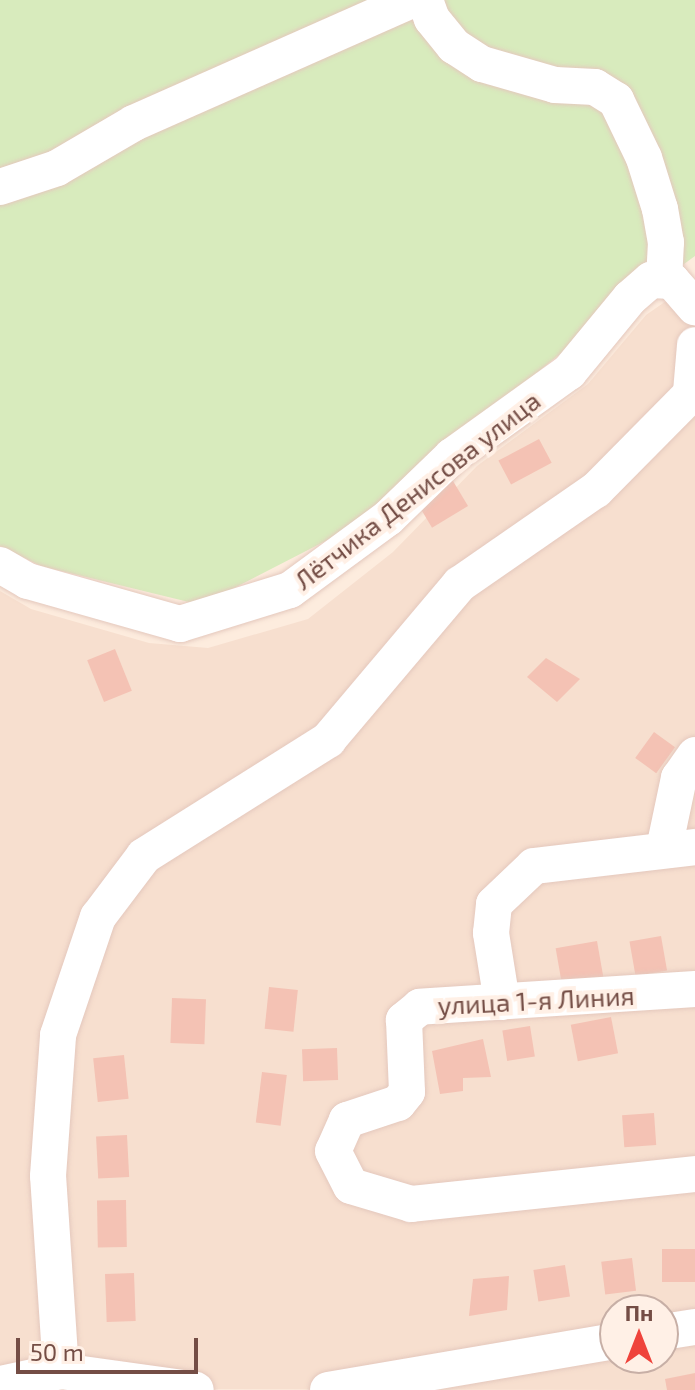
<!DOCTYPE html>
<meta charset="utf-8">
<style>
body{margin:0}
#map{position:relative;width:695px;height:1390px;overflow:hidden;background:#fdecde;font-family:"Exo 2",sans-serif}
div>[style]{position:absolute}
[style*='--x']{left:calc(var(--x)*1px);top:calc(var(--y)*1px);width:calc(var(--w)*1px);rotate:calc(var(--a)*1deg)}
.residential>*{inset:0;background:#f7dfcf}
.green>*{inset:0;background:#d8ebbd}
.building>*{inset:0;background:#f4c2b4;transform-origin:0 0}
.roads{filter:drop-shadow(0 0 2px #e4c8bd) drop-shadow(0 0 2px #e4c8bd)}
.minor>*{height:36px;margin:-18px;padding:0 18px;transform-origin:18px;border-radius:18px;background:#fff}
span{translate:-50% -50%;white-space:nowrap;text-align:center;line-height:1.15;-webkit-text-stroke:8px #fff0e6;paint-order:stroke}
.street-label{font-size:26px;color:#744d45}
.north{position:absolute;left:599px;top:1294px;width:80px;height:80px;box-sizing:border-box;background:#fff0e6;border:2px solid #c7afa6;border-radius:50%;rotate:0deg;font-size:22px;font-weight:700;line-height:32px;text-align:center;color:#744d45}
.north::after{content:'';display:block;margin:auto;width:28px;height:36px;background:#ef433b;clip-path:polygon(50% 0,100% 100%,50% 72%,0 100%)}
.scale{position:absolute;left:16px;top:1338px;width:182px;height:36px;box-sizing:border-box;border:4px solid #744d45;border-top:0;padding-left:10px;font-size:24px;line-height:28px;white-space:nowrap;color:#744d45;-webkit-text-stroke:6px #fff0e6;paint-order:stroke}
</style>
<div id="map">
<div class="residential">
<div style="clip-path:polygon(evenodd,695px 281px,695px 1390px,0 1389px,0 591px,31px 609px,149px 643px,208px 648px,308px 619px,393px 552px,477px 466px,588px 384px,646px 315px,695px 281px,615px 1310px,663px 1310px,663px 1358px,615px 1358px,615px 1310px)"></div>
</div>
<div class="green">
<div style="clip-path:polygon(0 0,695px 0,695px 256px,556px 357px,343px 532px,201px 605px,41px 566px,0 546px)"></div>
</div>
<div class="building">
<div style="left:539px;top:439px;width:27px;height:46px;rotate:62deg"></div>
<div style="left:450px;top:476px;width:35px;height:42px;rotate:59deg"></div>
<div style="left:115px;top:649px;width:45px;height:30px;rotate:68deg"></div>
<div style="clip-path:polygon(546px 658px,580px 679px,557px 702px,527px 677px)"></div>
<div style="left:654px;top:732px;width:26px;height:32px;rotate:36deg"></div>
<div style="left:661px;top:936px;width:35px;height:32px;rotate:80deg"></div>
<div style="left:597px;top:941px;width:39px;height:42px;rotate:80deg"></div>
<div style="left:269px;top:987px;width:29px;height:42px;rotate:6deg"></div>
<div style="left:172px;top:998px;width:34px;height:45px;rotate:2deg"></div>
<div style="left:611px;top:1017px;width:37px;height:41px;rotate:79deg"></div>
<div style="left:530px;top:1026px;width:31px;height:28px;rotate:81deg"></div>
<div style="clip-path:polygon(483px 1039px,491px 1077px,463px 1078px,463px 1091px,440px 1094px,432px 1051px)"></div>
<div style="left:337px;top:1048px;width:32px;height:35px;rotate:88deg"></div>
<div style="left:124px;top:1055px;width:44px;height:31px;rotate:84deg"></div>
<div style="left:262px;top:1072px;width:25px;height:51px;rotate:7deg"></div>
<div style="left:654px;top:1113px;width:32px;height:32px;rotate:86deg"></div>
<div style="left:127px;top:1135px;width:42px;height:31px;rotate:87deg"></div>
<div style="left:126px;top:1200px;width:47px;height:29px;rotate:89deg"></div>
<div style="left:695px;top:1249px;width:33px;height:33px;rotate:90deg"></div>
<div style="left:632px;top:1258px;width:33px;height:31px;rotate:83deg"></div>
<div style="left:565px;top:1265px;width:32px;height:32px;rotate:81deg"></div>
<div style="left:134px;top:1273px;width:48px;height:29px;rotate:88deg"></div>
<div style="clip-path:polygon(509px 1276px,507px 1310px,469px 1316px,473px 1279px)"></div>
<div style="clip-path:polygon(695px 1373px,695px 1390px,667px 1390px,665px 1379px)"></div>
</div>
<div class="roads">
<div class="minor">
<div style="--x:425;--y:0;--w:20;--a:70"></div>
<div style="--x:432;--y:19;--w:35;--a:51"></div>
<div style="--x:454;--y:46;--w:33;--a:33"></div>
<div style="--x:482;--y:64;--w:76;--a:16"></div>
<div style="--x:555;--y:85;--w:40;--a:2.9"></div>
<div style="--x:595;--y:87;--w:25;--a:32"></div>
<div style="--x:616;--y:100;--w:64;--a:64.2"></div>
<div style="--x:644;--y:158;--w:53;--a:72.6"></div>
<div style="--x:660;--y:209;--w:34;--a:80"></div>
<div style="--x:666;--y:242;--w:38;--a:93"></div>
<div style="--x:0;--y:187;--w:60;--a:-18.4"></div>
<div style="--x:57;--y:168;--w:89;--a:-30.3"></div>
<div style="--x:134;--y:123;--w:303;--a:-23.9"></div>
<div style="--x:691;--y:392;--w:47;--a:-85.1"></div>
<div style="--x:0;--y:565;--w:32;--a:30"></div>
<div style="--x:28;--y:581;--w:158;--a:15.8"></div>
<div style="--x:180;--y:624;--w:115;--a:-17.2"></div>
<div style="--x:290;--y:590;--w:122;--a:-36.3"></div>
<div style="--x:388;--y:518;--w:89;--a:-44.1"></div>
<div style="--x:452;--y:456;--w:144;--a:-35.7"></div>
<div style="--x:569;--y:372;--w:96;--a:-50.5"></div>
<div style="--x:630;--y:298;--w:28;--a:-41"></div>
<div style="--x:651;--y:280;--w:21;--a:3"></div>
<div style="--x:672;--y:281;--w:35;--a:49"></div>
<div style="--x:664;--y:849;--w:73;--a:-78.1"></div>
<div style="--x:679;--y:778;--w:28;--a:-55"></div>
<div style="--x:695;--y:989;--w:276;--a:176.3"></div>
<div style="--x:420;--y:1007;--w:21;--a:141"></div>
<div style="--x:404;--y:1020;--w:72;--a:87.6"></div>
<div style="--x:407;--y:1092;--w:14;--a:129"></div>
<div style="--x:398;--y:1103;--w:54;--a:161.6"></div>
<div style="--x:347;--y:1120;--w:34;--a:114"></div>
<div style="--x:333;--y:1151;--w:39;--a:63"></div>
<div style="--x:351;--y:1186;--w:63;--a:16.7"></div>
<div style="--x:411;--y:1204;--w:286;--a:-6"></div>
<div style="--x:502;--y:1002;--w:70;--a:-99.1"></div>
<div style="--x:491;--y:933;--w:29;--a:-84"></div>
<div style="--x:494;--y:904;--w:55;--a:-43.5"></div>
<div style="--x:534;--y:866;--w:162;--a:-6.7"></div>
<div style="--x:663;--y:1332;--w:32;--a:-9"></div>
<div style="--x:61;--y:1371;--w:195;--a:-93.8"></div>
<div style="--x:48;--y:1176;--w:141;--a:-85.9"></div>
<div style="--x:58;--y:1035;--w:125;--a:-71.3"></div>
<div style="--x:98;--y:917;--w:76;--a:-53"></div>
<div style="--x:144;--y:856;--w:218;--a:-32.2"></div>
<div style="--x:328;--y:740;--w:204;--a:-49.8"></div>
<div style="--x:460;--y:584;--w:165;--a:-34.7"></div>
<div style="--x:596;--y:490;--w:141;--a:-45.3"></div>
<div style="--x:0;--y:1384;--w:62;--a:-12"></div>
<div style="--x:61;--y:1371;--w:136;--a:8"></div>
<div style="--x:328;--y:1390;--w:291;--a:-9.7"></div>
</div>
</div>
<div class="street-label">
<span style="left:417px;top:490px;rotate:-38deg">Лётчика Денисова улица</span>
<span style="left:536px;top:1000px;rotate:-3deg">улица 1-я Линия</span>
</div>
<div class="north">Пн</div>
<div class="scale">50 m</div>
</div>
